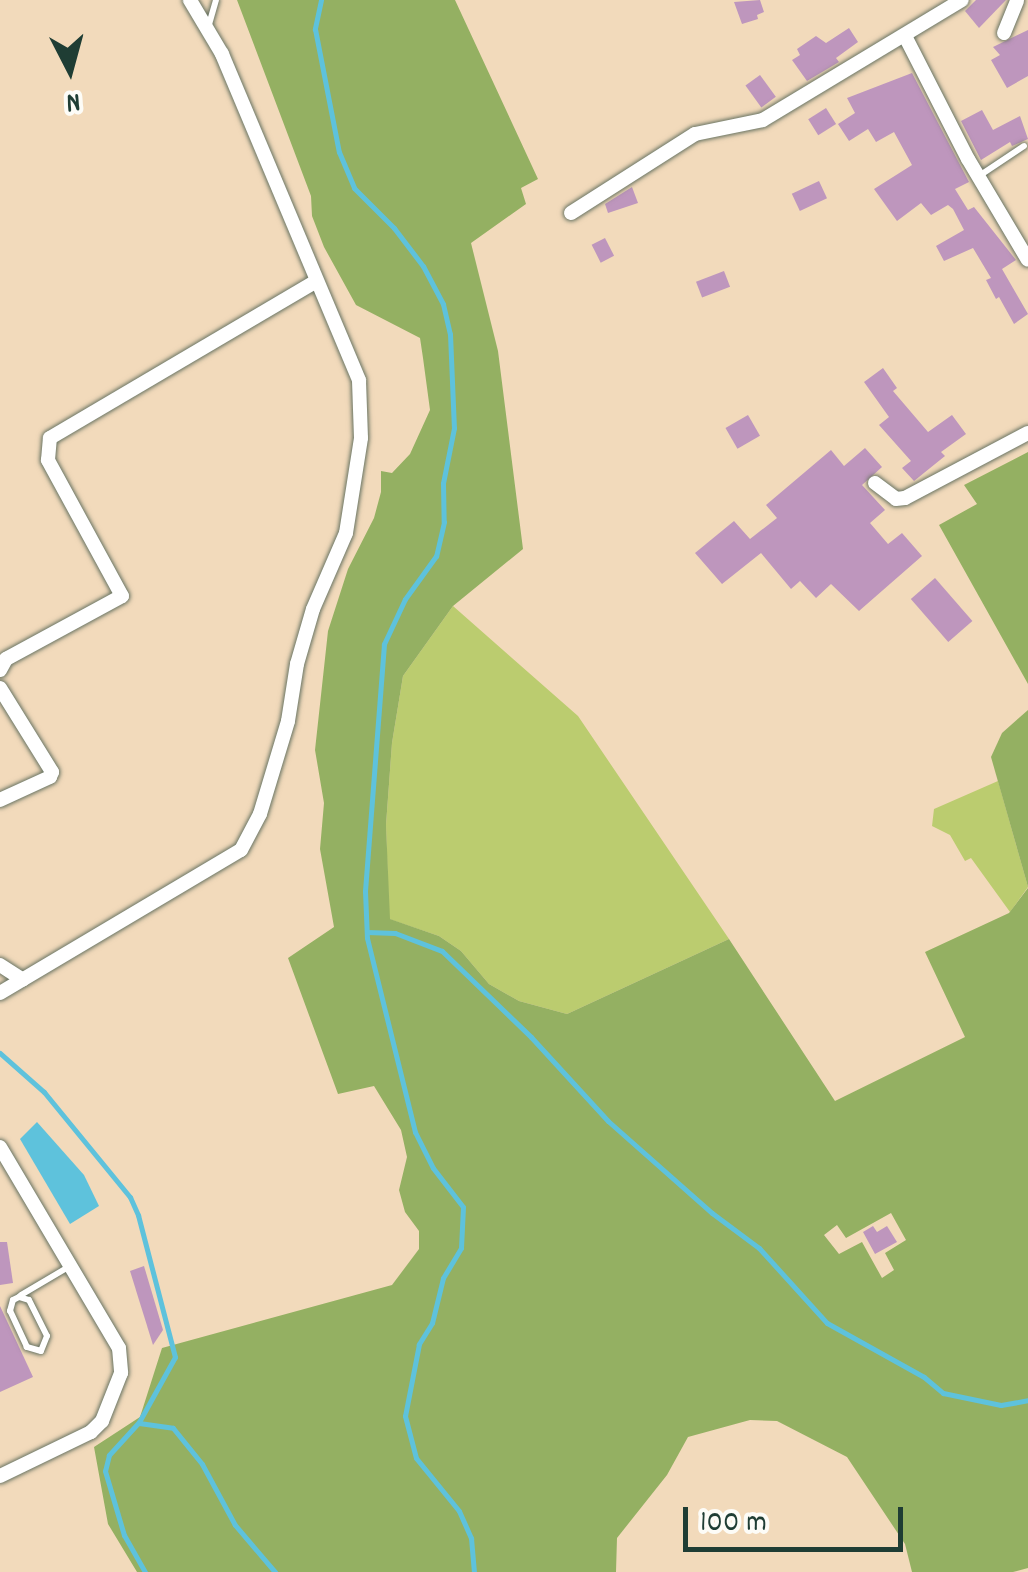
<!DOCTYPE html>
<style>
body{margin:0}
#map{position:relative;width:1028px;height:1572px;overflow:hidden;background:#f2dabb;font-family:Dekko,sans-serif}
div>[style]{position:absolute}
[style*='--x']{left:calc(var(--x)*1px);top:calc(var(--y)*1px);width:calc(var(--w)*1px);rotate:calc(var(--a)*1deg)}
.green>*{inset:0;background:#bbcc6f}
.forest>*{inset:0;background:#94b062}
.water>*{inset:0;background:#5ec2dc}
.stream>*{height:5px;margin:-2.5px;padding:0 2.5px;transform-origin:2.5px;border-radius:2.5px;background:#5ec2dc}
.building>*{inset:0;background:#be96bd;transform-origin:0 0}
.roads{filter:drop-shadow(0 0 2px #697463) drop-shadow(0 0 2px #697463)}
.lane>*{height:6px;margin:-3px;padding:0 3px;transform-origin:3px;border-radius:3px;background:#fff}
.street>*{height:14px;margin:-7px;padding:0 7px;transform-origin:7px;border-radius:7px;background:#fff}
span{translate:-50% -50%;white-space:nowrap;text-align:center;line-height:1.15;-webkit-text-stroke:10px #fdfcf7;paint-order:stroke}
.north{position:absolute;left:20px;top:20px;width:100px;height:100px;-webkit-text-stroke:8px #fdfcf7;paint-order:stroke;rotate:174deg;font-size:28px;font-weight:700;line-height:40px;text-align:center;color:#1f3d34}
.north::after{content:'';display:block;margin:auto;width:35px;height:45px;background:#1f3d34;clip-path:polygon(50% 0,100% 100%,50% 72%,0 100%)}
.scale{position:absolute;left:683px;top:1507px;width:220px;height:45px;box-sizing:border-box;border:5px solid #1f3d34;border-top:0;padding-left:12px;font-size:30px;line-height:35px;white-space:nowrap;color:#1f3d34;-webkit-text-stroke:8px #fdfcf7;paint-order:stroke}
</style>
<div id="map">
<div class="green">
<div style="clip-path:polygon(453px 606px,578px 716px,729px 939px,567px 1014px,519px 1001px,489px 984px,461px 951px,439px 936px,389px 919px,386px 825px,392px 743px,403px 676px)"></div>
<div style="clip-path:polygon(998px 781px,1028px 887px,1010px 912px,971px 858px,965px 861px,950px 835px,932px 826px,934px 809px)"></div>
</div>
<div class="forest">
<div style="clip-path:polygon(evenodd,237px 0,455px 0,538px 179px,521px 188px,526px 204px,471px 243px,498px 351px,523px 549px,453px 606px,403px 676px,392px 743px,386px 825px,390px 919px,439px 936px,461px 951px,489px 984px,519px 1001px,567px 1014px,729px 939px,835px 1101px,965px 1037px,925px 952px,1009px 913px,1028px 888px,1028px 1568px,1013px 1572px,912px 1572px,905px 1544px,847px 1457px,777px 1421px,750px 1420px,688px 1437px,667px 1475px,617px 1538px,616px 1572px,137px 1572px,108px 1524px,94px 1447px,140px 1417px,162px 1348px,392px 1285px,419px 1249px,419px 1231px,405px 1212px,399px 1190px,407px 1157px,401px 1130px,374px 1086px,338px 1094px,288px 958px,334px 927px,320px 849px,324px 803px,315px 750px,328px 631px,348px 569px,374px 518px,381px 492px,381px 471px,392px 473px,410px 454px,430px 410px,423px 358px,420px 338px,356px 305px,324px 247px,312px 216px,311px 196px,237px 0,891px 1213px,906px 1240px,885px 1253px,894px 1270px,882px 1278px,862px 1242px,839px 1254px,824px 1235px,837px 1225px,846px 1238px,891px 1213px)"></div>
<div style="clip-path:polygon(1028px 452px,1028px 684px,939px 525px,977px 504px,964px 485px)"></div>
<div style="clip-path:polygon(1028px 710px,1028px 887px,991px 757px,1002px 733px)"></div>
</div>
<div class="water">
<div style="clip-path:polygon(37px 1122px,84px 1175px,99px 1206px,70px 1224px,20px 1139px)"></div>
</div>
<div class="stream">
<div style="--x:321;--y:0;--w:30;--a:102"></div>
<div style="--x:315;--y:29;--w:125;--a:79"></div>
<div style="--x:339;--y:152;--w:39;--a:67"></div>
<div style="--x:354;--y:188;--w:57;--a:45"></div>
<div style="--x:394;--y:228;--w:48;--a:52.7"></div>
<div style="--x:423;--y:266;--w:43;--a:62.2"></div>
<div style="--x:443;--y:304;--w:31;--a:77"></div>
<div style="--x:450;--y:334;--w:94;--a:87.6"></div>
<div style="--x:454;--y:428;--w:56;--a:101.3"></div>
<div style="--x:443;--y:483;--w:39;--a:89"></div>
<div style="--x:444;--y:522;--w:35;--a:103"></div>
<div style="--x:436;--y:556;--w:53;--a:125.8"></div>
<div style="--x:405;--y:599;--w:50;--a:115"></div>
<div style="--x:384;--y:644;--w:248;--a:94.4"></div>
<div style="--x:365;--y:891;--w:47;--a:87.6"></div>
<div style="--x:367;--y:938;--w:200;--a:76.1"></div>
<div style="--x:415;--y:1132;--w:40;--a:63.4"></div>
<div style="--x:433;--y:1168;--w:49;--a:52.4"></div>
<div style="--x:463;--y:1207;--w:41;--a:92.8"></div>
<div style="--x:461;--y:1248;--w:35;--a:121"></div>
<div style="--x:443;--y:1278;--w:46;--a:103.7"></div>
<div style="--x:432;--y:1323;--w:25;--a:122"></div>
<div style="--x:419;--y:1344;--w:73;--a:101"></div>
<div style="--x:405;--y:1416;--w:43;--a:75.3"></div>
<div style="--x:416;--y:1458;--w:68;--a:50.9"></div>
<div style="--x:459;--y:1511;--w:30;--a:66"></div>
<div style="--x:471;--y:1538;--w:34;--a:85"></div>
<div style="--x:367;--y:932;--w:28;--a:2"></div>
<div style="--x:395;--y:933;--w:50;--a:21"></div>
<div style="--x:442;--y:951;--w:124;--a:44"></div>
<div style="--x:531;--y:1037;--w:114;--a:47.5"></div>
<div style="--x:608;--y:1121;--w:139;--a:41.5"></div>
<div style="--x:712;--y:1213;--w:59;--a:36.7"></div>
<div style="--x:759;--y:1248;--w:101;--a:47.8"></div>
<div style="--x:827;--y:1323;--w:111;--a:29.1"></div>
<div style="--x:924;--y:1377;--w:25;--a:40"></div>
<div style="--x:943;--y:1393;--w:59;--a:11.7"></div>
<div style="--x:1001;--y:1405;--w:27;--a:-10"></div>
<div style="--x:0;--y:1053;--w:59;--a:41.6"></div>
<div style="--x:44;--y:1092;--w:136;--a:50.7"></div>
<div style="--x:130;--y:1197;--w:20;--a:66"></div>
<div style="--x:138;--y:1215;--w:147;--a:75.4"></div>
<div style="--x:175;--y:1357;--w:74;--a:119"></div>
<div style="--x:139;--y:1422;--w:45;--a:132.3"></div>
<div style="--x:109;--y:1455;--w:16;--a:104"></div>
<div style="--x:105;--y:1471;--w:67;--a:73.5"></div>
<div style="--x:124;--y:1535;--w:43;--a:60.4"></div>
<div style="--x:139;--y:1423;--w:34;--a:8"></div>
<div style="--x:173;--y:1428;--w:46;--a:51.1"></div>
<div style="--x:202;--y:1464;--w:69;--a:61.6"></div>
<div style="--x:235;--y:1525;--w:62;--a:49.6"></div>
</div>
<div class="building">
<div style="clip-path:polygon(760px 0,764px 12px,757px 15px,758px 19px,742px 24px,734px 2px)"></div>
<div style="clip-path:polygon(976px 0,1006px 0,979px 28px,965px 11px)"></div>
<div style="clip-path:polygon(849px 28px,858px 42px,836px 58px,839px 62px,807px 81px,792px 60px,800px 55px,797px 49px,816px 36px,826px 43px)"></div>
<div style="clip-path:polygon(1028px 30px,1028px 76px,1007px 88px,991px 60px,1000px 55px,993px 47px)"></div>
<div style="clip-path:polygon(912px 73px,969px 182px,955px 189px,968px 210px,974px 207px,1016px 260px,1002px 269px,1028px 314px,1014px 324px,999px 297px,996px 299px,986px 280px,991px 278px,973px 248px,944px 261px,936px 246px,964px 230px,953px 209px,948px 205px,931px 215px,921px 203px,897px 221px,874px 189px,912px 165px,894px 132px,876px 142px,868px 129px,849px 141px,838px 124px,855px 113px,847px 98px)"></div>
<div style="left:760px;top:75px;width:27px;height:18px;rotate:54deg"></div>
<div style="left:826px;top:108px;width:19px;height:21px;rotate:58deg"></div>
<div style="clip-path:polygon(982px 110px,993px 130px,1020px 116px,1028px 139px,1012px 146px,1010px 142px,981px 160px,961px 121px)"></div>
<div style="left:819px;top:181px;width:19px;height:30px;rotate:65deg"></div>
<div style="clip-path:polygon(632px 187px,638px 203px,608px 213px,605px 204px)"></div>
<div style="left:605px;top:238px;width:20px;height:15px;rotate:63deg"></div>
<div style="left:724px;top:271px;width:17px;height:30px;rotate:69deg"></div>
<div style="clip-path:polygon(883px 368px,897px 388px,893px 391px,928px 432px,952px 415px,966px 434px,941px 452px,945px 456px,914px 481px,902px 468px,911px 461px,879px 425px,889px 417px,864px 382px)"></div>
<div style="left:748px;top:415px;width:24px;height:26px;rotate:60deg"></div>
<div style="clip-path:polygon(865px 448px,882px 467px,862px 485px,885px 510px,870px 523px,888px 544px,902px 533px,922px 556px,859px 611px,831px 584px,816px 598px,800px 581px,791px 589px,761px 553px,722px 584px,695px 553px,734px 521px,750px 539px,777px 518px,766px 505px,831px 450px,844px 466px)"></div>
<div style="left:935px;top:578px;width:57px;height:32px;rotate:49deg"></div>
<div style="clip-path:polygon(873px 1226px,877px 1232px,887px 1226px,897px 1242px,875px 1254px,863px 1232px)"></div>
<div style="clip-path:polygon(0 1242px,7px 1242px,13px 1283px,0 1285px)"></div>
<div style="clip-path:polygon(144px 1266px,163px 1330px,153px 1345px,130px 1271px)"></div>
<div style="clip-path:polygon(0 1306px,33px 1377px,0 1392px)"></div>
</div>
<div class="roads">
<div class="lane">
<div style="--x:208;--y:28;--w:29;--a:-74"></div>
<div style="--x:979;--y:176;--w:54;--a:-33.7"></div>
<div style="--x:21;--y:1295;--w:57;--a:-30.6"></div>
<div style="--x:19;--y:1297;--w:10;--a:17"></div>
<div style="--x:29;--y:1300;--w:40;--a:63.4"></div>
<div style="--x:47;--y:1336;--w:16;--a:112"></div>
<div style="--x:41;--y:1351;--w:15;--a:-164"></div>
<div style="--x:27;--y:1347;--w:40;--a:-115"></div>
<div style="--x:10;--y:1311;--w:11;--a:-75"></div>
<div style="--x:13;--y:1300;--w:7;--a:-27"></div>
</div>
<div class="street">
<div style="--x:1004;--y:33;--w:35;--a:-68"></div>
<div style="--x:906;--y:38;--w:136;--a:62.9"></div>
<div style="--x:968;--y:159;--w:117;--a:59.3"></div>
<div style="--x:571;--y:213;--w:147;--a:-32.5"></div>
<div style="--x:695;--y:134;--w:69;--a:-11.6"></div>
<div style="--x:763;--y:120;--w:232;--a:-31.1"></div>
<div style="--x:875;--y:483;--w:26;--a:37"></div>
<div style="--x:896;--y:499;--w:9;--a:-6"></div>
<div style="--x:905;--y:498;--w:139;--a:-27.9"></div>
<div style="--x:0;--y:670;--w:13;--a:-61"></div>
<div style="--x:6;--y:659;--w:132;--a:-28.5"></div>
<div style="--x:122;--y:596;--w:155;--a:-118.6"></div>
<div style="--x:48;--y:460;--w:22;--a:-85"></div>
<div style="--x:50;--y:438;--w:308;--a:-30.5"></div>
<div style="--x:0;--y:688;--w:99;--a:58.2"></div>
<div style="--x:52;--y:772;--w:5;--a:112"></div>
<div style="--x:50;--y:777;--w:55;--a:155.3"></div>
<div style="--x:0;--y:965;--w:27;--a:33"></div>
<div style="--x:0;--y:993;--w:280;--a:-30.7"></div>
<div style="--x:241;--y:850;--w:41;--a:-62.2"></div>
<div style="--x:260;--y:814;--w:97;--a:-73.2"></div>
<div style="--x:288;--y:721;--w:58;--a:-81"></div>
<div style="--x:297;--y:664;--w:57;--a:-73.8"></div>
<div style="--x:313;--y:609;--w:83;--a:-66.5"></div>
<div style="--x:346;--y:533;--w:96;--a:-81"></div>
<div style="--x:361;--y:438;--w:58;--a:-92"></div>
<div style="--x:359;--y:380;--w:354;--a:-112.8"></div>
<div style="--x:222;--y:54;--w:63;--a:-120.7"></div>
<div style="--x:0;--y:1147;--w:234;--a:59.4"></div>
<div style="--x:119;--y:1348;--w:25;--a:85"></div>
<div style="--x:121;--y:1373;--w:52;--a:111.6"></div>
<div style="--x:102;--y:1421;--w:16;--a:135"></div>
<div style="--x:91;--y:1432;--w:101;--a:154.2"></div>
</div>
</div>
<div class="north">N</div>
<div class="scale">100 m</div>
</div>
